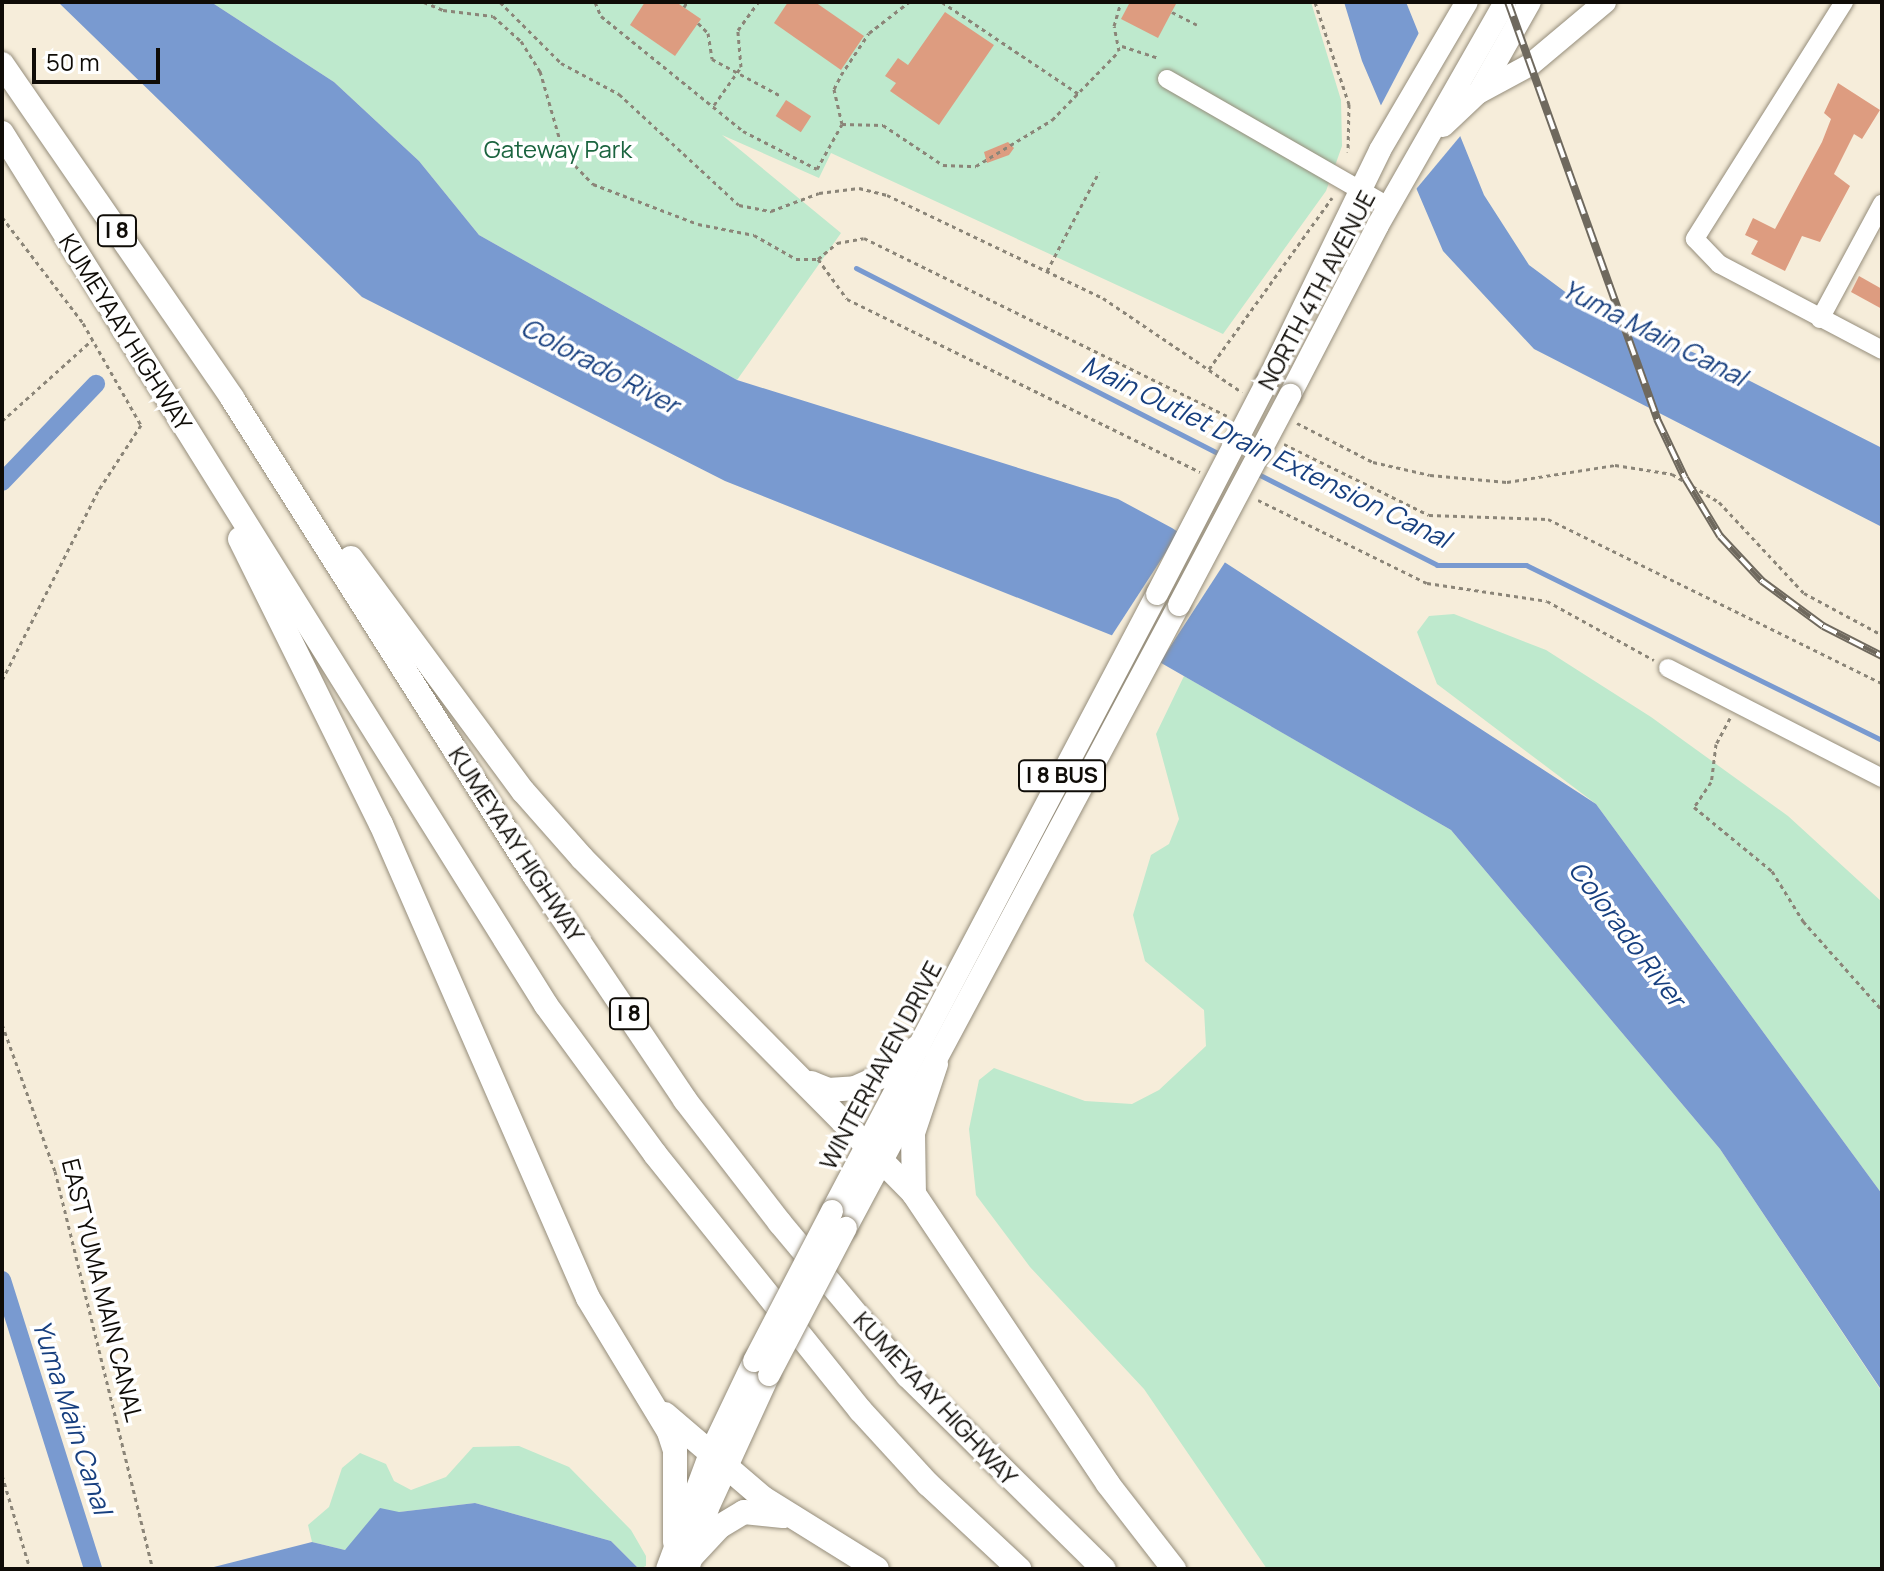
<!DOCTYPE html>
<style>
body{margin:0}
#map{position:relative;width:1884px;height:1571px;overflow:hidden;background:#f6edda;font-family:Manrope,sans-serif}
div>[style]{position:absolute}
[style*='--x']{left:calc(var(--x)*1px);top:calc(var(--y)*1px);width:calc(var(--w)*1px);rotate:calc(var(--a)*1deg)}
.green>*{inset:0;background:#bee9cd}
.water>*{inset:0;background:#799ad0}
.pier>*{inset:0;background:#f6edda;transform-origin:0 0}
.stream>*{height:5px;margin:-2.5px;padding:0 2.5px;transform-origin:2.5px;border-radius:2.5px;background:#799ad0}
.canal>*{height:18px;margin:-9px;padding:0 9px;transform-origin:9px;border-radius:9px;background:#799ad0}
.building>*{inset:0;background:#dd9c80;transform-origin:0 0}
.path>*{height:3px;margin-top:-1.5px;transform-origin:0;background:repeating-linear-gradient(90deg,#8b8578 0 4px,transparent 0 8px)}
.roads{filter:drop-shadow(0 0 2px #958d7b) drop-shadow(0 0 2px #958d7b)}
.minor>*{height:18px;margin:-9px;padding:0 9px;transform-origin:9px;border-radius:9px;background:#fff}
.major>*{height:22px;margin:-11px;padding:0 11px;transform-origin:11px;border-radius:11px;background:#fff}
.highway>*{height:24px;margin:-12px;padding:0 12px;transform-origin:12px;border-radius:12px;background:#fff}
.rail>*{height:8px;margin-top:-4px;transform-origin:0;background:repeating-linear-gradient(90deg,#fff 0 15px,#6f695e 0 30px);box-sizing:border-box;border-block:2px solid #6f695e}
.bridges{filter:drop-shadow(0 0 2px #958d7b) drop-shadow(0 0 2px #958d7b)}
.major-bridge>*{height:22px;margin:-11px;padding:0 11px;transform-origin:11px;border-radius:11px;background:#fff}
span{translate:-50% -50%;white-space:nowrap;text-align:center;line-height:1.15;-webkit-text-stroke:7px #fff;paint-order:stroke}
.shield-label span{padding:2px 6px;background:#fff;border:2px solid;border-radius:6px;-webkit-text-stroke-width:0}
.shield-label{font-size:22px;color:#0f0c07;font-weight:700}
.park-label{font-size:24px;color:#1b643f}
.street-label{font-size:24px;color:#0f0c07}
.water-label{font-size:26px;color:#173f7f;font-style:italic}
.frame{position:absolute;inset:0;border:4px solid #0f0c07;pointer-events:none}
.scale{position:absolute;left:32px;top:48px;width:128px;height:36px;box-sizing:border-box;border:4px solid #0f0c07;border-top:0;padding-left:10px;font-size:24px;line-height:28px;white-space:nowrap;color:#0f0c07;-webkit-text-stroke:6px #fff;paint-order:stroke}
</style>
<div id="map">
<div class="green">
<div style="clip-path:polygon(211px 2px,1311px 2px,1341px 100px,1342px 146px,1326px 191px,1223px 334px,831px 153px,819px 178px,722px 135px,841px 233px,737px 380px,479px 235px,419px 161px,334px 82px)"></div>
<div style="clip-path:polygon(1454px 614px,1546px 650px,1651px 717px,1788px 816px,1882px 902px,1882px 1194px,1596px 804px,1437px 684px,1417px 632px,1429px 616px)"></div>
<div style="clip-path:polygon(1184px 676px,1451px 830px,1720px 1149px,1882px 1392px,1882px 1569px,1267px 1569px,1144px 1389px,1030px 1267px,976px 1195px,969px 1129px,979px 1080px,994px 1068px,1085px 1101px,1132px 1104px,1159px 1090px,1206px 1046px,1204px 1010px,1145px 961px,1133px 915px,1151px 855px,1169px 844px,1179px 819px,1156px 734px)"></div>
<div style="clip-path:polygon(519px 1446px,569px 1467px,631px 1530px,646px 1556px,646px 1566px,639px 1569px,611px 1541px,475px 1503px,399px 1512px,345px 1550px,312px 1542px,308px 1525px,329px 1507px,342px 1468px,360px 1453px,386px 1464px,394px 1481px,411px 1490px,446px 1477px,473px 1447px)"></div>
</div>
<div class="water">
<div style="clip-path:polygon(58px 2px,211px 2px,334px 82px,419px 161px,479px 235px,737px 380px,1118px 499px,1172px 528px,1596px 804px,1882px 1194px,1882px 1391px,1720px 1149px,1451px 830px,1116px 637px,725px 481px,362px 297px)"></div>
<div style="clip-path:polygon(1344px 2px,1406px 2px,1484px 195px,1529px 265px,1607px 323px,1633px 327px,1697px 354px,1882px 448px,1882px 527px,1534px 349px,1443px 251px,1362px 61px)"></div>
<div style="clip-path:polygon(475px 1503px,611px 1541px,639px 1569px,206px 1569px,312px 1542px,345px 1550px,380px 1508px,399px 1512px)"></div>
</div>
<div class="pier">
<div style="clip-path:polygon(1422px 27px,1462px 134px,1412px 194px,1378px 111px)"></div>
<div style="left:1181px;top:529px;width:55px;height:130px;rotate:33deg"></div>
</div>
<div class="stream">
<div style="--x:856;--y:268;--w:411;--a:27.1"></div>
<div style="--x:1256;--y:473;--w:203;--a:26.9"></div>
<div style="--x:1437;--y:565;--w:89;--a:0"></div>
<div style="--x:1526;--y:565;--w:397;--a:26.2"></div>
</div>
<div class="canal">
<div style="--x:2;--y:482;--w:136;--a:-46.2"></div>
<div style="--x:2;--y:1280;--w:303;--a:72.5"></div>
</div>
<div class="building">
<div style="clip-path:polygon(645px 2px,676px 2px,701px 19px,675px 56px,630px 25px)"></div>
<div style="clip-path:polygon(788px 2px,815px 2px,864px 36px,841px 70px,774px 23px)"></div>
<div style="clip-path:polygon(1130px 2px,1177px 2px,1158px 38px,1121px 19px)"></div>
<div style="clip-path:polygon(945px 12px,994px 45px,939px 125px,890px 91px,896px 83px,885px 76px,898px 58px,908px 65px)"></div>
<div style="clip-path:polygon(1838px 83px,1880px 110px,1862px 139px,1854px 134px,1834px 174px,1850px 186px,1820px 242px,1802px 236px,1785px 271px,1751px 254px,1758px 241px,1745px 235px,1753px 218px,1775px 229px,1822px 142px,1831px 119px,1824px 113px)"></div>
<div style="left:786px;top:100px;width:30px;height:19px;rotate:33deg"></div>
<div style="clip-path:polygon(1008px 142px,1014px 148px,1009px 155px,987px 163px,984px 152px)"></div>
<div style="clip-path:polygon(1859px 276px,1882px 289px,1882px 309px,1851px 292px)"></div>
</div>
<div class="path">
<div style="--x:424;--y:2;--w:21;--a:23"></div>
<div style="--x:443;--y:10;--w:50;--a:6.8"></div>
<div style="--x:493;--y:16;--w:38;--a:42"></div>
<div style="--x:521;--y:41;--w:36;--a:58"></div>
<div style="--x:540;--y:71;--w:86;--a:73.9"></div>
<div style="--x:564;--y:154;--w:42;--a:46"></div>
<div style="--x:593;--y:184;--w:112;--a:20.9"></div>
<div style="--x:698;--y:224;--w:57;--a:11.1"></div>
<div style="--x:754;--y:235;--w:48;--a:29.7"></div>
<div style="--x:796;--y:259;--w:22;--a:0"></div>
<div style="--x:818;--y:259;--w:25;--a:-40"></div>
<div style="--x:837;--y:243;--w:27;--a:-10"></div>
<div style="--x:864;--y:238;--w:404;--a:26.1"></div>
<div style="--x:500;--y:2;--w:86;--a:45"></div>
<div style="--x:561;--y:63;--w:66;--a:28.1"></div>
<div style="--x:619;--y:94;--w:163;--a:42.8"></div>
<div style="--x:739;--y:205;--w:33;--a:11"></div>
<div style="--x:771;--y:211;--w:51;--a:-20.6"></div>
<div style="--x:819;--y:193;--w:40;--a:-7.1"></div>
<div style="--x:859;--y:188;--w:29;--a:14"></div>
<div style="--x:887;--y:195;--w:239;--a:25.5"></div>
<div style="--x:1103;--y:298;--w:168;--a:34.1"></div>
<div style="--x:595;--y:2;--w:15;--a:67"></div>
<div style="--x:601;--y:16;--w:183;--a:39"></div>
<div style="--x:743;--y:131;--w:83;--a:27.2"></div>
<div style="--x:817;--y:169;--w:51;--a:-60.9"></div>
<div style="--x:842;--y:124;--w:36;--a:-103"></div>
<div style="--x:834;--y:89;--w:16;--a:-63"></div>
<div style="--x:841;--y:75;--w:50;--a:-56.3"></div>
<div style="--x:869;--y:33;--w:51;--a:-37.8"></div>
<div style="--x:942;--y:2;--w:165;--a:33.9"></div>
<div style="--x:1315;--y:2;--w:108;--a:71.6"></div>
<div style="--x:1349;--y:104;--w:48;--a:91.2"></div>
<div style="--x:684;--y:7;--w:6;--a:-59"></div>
<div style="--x:1172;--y:12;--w:28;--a:27"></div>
<div style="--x:698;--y:23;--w:14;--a:45"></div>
<div style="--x:708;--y:33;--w:26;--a:81"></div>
<div style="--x:712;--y:59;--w:78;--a:28.2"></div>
<div style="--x:1122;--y:46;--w:39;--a:18"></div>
<div style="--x:714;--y:105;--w:47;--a:-54.6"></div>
<div style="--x:741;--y:67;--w:37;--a:-95"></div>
<div style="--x:738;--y:30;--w:34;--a:-54"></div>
<div style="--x:842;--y:124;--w:41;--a:1.4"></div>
<div style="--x:883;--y:125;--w:72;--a:33.7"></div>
<div style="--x:943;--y:165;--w:33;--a:2"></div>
<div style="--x:976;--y:166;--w:89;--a:-31.2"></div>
<div style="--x:1052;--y:120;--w:96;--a:-45.8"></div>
<div style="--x:1119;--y:51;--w:25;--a:-101"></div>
<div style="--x:1114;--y:26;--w:25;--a:-74"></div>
<div style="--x:2;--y:217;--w:133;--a:52.6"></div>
<div style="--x:83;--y:323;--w:117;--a:60.4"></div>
<div style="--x:141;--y:425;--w:79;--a:123.1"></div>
<div style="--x:98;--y:491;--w:212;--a:116.9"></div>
<div style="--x:818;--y:259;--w:49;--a:54.1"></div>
<div style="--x:847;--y:299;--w:393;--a:26.1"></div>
<div style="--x:1047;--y:271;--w:112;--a:-62.3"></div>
<div style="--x:1209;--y:369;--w:211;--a:-54.3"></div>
<div style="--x:2;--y:421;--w:121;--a:-42"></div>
<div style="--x:1297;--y:423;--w:85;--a:27.2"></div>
<div style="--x:1373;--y:462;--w:58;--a:12.8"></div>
<div style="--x:1430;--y:475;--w:77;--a:5.2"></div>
<div style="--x:1507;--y:482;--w:109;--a:-8.9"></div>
<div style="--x:1615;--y:465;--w:58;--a:9"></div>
<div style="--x:1672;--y:474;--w:55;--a:30.8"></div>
<div style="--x:1719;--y:502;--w:125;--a:47"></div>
<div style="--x:1804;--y:593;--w:89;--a:28.3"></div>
<div style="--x:1284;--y:444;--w:161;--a:26.1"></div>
<div style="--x:1429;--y:515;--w:119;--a:1.9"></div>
<div style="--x:1548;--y:519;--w:372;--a:26.2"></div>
<div style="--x:1258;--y:500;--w:188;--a:26.2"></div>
<div style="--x:1427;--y:583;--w:121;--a:8.5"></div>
<div style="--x:1547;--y:601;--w:122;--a:28.9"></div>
<div style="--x:1730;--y:718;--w:30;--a:118"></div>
<div style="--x:1716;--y:744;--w:38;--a:97"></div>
<div style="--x:1711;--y:782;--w:30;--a:124"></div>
<div style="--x:1694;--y:807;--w:101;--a:39.4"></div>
<div style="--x:1772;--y:871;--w:59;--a:58.2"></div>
<div style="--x:1803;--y:921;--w:119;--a:48.4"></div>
<div style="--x:2;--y:1024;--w:156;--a:70.2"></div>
<div style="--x:55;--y:1171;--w:410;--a:76.2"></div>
<div style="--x:2;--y:1475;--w:98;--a:73.4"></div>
</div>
<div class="roads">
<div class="minor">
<div style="--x:1844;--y:2;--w:280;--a:122.2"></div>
<div style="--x:1695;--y:239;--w:35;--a:46"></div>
<div style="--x:1719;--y:264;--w:184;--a:27.8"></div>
<div style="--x:1167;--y:79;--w:255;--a:29.9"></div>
<div style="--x:1820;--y:319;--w:131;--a:-61.7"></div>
<div style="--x:1668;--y:668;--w:241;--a:27.2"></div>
</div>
<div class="major">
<div style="--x:1479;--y:92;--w:103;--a:-60.5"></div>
<div style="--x:1443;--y:126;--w:48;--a:-43.3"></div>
<div style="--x:1478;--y:93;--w:59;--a:-28.3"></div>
<div style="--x:1530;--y:65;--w:98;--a:-40"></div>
<div style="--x:1267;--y:382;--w:258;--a:-64"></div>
<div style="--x:1380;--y:150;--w:172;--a:-59.6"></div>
<div style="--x:1290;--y:395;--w:191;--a:-62.6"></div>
<div style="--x:1378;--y:225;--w:257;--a:-60.3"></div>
<div style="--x:832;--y:1211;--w:697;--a:-62.22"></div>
<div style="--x:846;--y:1228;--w:706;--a:-61.88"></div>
<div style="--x:667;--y:1569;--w:126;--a:-69.6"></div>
<div style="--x:711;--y:1451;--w:100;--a:-64.5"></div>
<div style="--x:688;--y:1569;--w:64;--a:-71.8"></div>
<div style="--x:708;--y:1508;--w:146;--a:-65.4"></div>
</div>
<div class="highway">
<div style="--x:2;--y:64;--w:406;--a:55.4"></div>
<div style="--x:232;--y:398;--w:565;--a:57.66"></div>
<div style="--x:534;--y:875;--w:271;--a:56.1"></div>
<div style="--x:685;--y:1100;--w:155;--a:52.3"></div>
<div style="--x:780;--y:1223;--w:199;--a:50.1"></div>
<div style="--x:908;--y:1376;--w:275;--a:44.6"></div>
<div style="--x:2;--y:133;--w:1028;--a:58.04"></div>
<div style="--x:546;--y:1005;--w:185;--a:53.8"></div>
<div style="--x:655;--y:1154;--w:329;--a:51.3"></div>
<div style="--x:861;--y:1411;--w:99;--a:47.5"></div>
<div style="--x:928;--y:1484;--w:125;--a:43"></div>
<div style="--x:240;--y:539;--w:318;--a:63.7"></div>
<div style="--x:381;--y:824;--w:517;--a:66.41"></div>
<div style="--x:588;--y:1298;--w:157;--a:58.8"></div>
<div style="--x:669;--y:1432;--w:19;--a:72"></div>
<div style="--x:675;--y:1450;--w:92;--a:90"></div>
<div style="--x:351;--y:558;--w:290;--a:53.6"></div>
<div style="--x:523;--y:791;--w:89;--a:48.6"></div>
<div style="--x:582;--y:858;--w:472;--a:45.3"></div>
<div style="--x:936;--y:1064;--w:73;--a:108.4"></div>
<div style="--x:913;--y:1133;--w:61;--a:89.1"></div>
<div style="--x:914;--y:1194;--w:349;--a:56.2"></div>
<div style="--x:1108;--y:1484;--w:108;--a:52.2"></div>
<div style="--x:811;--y:1083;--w:18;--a:22"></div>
<div style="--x:828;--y:1090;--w:27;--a:-4"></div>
<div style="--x:855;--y:1088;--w:30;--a:-24"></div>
<div style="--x:882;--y:1076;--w:46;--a:-38.9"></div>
<div style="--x:665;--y:1414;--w:129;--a:40.6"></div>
<div style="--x:763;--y:1498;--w:134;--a:31.9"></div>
<div style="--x:693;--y:1555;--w:38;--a:-47"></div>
<div style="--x:719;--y:1527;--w:29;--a:-31"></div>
<div style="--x:744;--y:1512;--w:39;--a:6"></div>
</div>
</div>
<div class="rail">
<div style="--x:1508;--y:2;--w:443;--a:70.3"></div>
<div style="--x:1657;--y:419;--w:65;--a:64.6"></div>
<div style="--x:1685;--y:478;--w:68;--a:58.9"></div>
<div style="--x:1720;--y:536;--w:62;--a:47"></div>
<div style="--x:1762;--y:581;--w:76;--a:36.4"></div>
<div style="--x:1823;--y:626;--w:66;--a:27"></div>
</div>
<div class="bridges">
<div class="major-bridge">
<div style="--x:1157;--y:594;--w:239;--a:-62.6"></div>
<div style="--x:1179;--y:605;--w:238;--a:-62.1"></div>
<div style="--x:754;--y:1361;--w:169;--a:-62.5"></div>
<div style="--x:769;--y:1375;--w:166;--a:-62.4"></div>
</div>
</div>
<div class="shield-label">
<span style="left:117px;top:231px">I 8</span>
<span style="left:1062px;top:776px">I 8 BUS</span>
<span style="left:629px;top:1014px">I 8</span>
</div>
<div class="park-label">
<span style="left:558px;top:149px">Gateway Park</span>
</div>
<div class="street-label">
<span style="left:1316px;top:290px;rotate:-62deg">NORTH 4TH AVENUE</span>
<span style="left:126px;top:332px;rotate:58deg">KUMEYAAY HIGHWAY</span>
<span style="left:517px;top:844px;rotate:57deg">KUMEYAAY HIGHWAY</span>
<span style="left:880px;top:1065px;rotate:-62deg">WINTERHAVEN DRIVE</span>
<span style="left:103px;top:1290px;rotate:76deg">EAST YUMA MAIN CANAL</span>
<span style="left:936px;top:1398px;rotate:47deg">KUMEYAAY HIGHWAY</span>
</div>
<div class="water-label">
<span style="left:1654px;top:333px;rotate:27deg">Yuma Main Canal</span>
<span style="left:600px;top:366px;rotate:28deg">Colorado River</span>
<span style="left:1266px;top:452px;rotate:26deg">Main Outlet Drain Extension Canal</span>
<span style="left:1627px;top:934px;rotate:53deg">Colorado River</span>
<span style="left:72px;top:1417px;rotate:72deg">Yuma Main Canal</span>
</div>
<div class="frame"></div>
<div class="scale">50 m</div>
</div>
